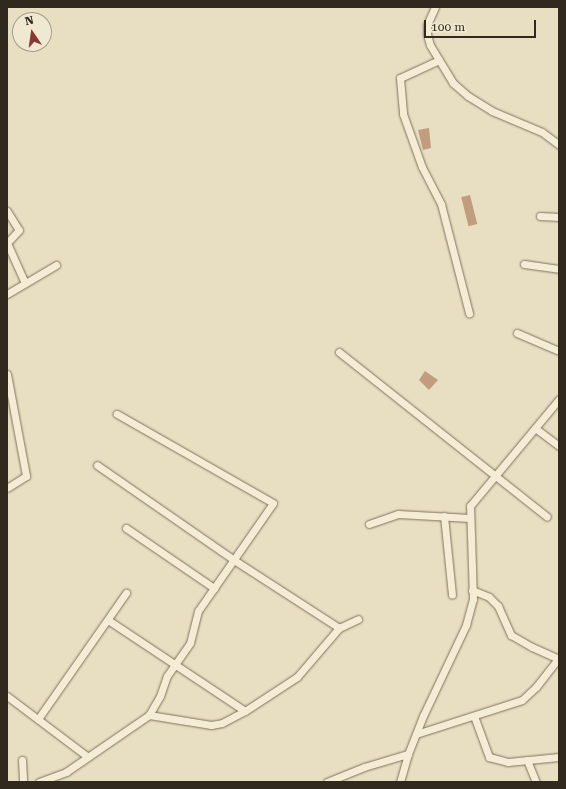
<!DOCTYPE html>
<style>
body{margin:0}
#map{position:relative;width:566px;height:789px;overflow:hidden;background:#e8dfc3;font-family:"Roboto Serif",serif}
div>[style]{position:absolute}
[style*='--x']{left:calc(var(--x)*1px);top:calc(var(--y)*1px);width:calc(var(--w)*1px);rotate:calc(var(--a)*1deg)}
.building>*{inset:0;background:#c19d7e;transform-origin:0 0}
.roads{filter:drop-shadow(0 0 1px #80715c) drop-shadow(0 0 1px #80715c)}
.street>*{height:7px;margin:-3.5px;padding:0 3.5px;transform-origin:3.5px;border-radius:3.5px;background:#f4ecd5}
span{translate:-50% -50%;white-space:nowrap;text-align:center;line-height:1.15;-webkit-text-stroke:3.5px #f0e9d2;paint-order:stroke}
.frame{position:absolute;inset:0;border:8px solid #31291e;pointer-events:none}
.north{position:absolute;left:12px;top:12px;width:40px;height:40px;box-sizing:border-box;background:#f0e9d2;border:1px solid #a49c8a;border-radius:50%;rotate:347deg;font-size:11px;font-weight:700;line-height:16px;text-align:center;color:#31291e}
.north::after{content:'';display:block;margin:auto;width:14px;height:18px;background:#873734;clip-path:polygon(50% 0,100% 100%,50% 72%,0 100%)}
.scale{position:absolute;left:424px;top:20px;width:112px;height:18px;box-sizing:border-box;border:2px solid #31291e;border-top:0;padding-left:5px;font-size:12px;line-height:14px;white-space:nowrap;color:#31291e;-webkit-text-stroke:3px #f0e9d2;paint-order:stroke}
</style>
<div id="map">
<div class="building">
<div style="clip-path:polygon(429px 128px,431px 148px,423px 150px,418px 130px)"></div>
<div style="left:470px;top:195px;width:30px;height:9px;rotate:76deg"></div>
<div style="clip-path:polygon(425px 371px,438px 380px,429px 390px,419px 380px)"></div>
</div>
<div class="roads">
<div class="street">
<div style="--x:435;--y:7;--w:20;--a:114"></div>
<div style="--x:427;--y:25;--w:9;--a:90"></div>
<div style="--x:427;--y:34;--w:11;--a:75"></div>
<div style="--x:430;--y:45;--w:44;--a:58.8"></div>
<div style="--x:453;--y:83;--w:20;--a:41"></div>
<div style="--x:468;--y:96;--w:28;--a:32"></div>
<div style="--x:492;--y:111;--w:54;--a:22.8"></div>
<div style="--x:542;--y:132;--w:21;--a:37"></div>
<div style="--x:439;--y:60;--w:43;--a:155.2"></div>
<div style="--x:400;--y:78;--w:36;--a:85"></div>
<div style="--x:403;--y:114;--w:56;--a:70.3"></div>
<div style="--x:422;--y:167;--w:42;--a:62.8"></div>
<div style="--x:441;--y:204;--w:113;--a:75.6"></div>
<div style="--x:7;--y:211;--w:22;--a:58"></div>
<div style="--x:19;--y:230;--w:18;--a:133"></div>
<div style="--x:7;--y:243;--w:44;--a:65.8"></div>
<div style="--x:540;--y:216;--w:19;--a:3"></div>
<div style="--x:524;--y:264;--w:35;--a:8"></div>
<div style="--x:7;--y:294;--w:57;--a:-30.6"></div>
<div style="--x:517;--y:333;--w:46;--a:23.2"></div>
<div style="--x:339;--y:352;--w:265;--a:38.4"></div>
<div style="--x:7;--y:374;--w:104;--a:79.4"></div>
<div style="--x:26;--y:476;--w:22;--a:148"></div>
<div style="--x:535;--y:428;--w:30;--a:37"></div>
<div style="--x:97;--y:465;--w:167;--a:34.7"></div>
<div style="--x:234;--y:560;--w:125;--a:32.9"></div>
<div style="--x:444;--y:516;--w:79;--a:84.2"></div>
<div style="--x:369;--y:524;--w:31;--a:-19"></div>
<div style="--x:398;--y:514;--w:72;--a:3.2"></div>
<div style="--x:126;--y:528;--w:107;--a:34.3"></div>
<div style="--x:472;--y:590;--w:18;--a:22"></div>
<div style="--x:489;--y:597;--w:13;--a:45"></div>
<div style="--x:498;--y:606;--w:32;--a:66"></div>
<div style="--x:511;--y:635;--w:24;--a:30"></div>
<div style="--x:532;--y:647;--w:30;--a:24"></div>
<div style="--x:108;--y:620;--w:164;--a:33.6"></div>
<div style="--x:7;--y:696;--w:101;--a:37"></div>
<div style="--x:149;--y:715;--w:63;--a:9.2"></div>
<div style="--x:211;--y:725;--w:11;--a:-10"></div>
<div style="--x:222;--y:723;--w:26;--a:-28"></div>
<div style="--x:245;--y:711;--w:62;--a:-33.2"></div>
<div style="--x:297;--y:677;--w:65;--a:-49.4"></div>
<div style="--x:339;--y:628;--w:21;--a:-25"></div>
<div style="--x:474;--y:716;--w:44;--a:69.9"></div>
<div style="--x:489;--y:757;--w:20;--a:15"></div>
<div style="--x:508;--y:762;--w:51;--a:-5.6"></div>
<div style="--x:38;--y:719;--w:154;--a:-55.1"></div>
<div style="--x:416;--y:734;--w:111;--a:-17.8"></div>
<div style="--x:522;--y:700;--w:19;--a:-43"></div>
<div style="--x:536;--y:687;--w:36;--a:-52"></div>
<div style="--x:22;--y:760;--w:22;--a:87"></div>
<div style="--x:527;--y:760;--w:24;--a:68"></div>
<div style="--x:39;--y:782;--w:29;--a:-20"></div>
<div style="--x:66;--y:772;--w:101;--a:-34.5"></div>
<div style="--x:149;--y:715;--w:22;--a:-60"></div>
<div style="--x:160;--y:696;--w:21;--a:-71"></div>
<div style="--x:167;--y:676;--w:40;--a:-55.1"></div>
<div style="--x:190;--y:643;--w:33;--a:-76"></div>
<div style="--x:198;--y:611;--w:131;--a:-55.2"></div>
<div style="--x:273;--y:503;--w:180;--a:-150.3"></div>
<div style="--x:327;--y:782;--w:40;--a:-22"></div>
<div style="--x:364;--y:767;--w:46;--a:-16.5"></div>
<div style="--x:400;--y:782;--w:29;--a:-74"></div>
<div style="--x:408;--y:754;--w:41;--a:-68.5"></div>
<div style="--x:423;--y:716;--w:101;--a:-64.7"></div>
<div style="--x:466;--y:625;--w:27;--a:-75"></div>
<div style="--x:473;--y:599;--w:93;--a:-91.8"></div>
<div style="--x:470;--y:506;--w:139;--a:-50.2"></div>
</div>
</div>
<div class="frame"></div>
<div class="north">N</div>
<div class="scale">100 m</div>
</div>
